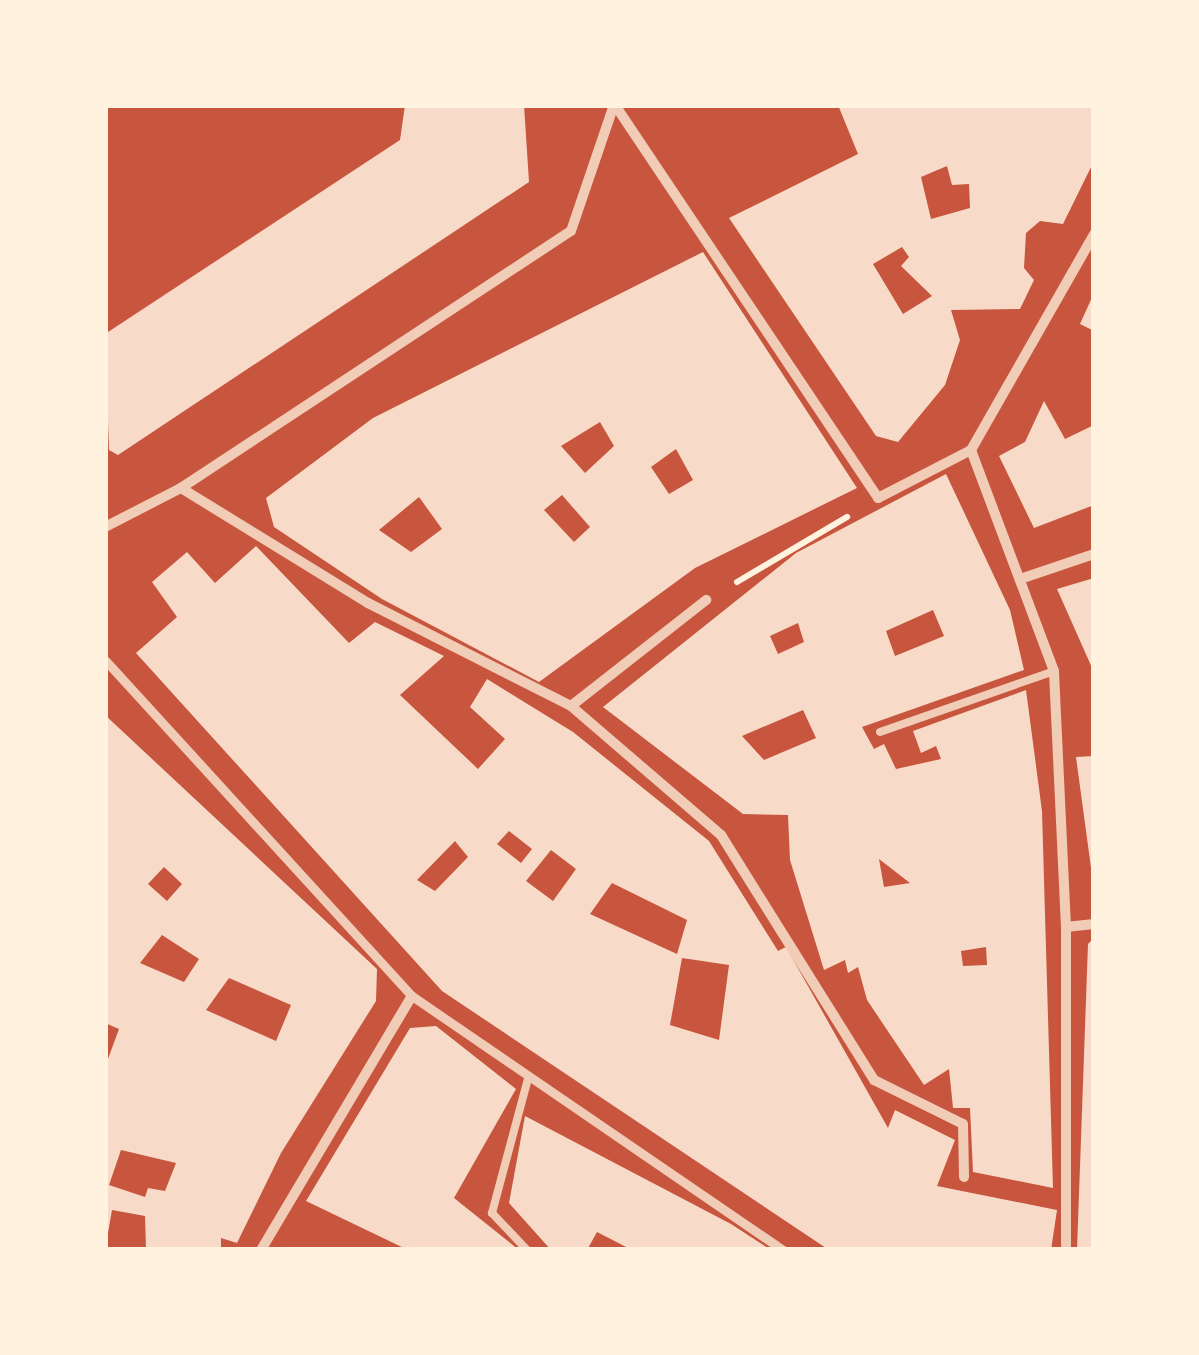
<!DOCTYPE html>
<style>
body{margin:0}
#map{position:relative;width:1199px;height:1355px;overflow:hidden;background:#c8553d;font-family:"Asap Condensed",sans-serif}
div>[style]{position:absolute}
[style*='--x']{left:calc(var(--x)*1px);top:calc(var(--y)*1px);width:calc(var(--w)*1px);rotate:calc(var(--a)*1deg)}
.building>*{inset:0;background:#f7dbc8}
.path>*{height:6px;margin:-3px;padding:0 3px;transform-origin:3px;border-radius:3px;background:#fff3e0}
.service>*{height:8px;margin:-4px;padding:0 4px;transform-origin:4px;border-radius:4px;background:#f1ccb7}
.pedestrian>*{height:9px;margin:-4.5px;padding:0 4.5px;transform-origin:4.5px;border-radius:4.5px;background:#f1ccb7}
.minor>*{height:10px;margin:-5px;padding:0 5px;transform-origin:5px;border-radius:5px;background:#f1ccb7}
span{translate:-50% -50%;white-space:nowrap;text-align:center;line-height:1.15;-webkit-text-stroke:8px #fff3e0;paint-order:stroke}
.frame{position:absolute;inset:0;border:108px solid #fff3e0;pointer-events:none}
</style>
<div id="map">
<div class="building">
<div style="clip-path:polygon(405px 105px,524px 105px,529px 182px,118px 455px,109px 450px,105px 334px,400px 140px)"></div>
<div style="clip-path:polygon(evenodd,838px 105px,1094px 105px,1094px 161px,1063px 224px,1040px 221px,1026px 233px,1024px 268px,1034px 280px,1020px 309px,951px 310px,960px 340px,945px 385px,898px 442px,876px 436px,729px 218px,858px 154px,838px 105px,947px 166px,952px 185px,969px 184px,970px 208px,931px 219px,921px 177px,947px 166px,838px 105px,902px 247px,909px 257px,901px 266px,932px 296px,903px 314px,873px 264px,902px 247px)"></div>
<div style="clip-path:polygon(evenodd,703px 252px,857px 488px,695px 568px,539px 682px,382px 599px,274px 527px,266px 498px,373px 418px,703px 252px,600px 422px,614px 446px,585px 473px,561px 446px,600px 422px,703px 252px,676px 449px,693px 480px,669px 494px,651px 467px,676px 449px,703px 252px,562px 495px,590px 527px,574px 542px,544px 510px,562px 495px,703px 252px,419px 497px,442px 529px,411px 552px,379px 530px,419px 497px)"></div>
<div style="clip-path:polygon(1094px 293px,1094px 331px,1080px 324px)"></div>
<div style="clip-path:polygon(1044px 401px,1065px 439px,1094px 425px,1094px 505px,1034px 528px,999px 456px,1025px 442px)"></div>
<div style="clip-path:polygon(evenodd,946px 474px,1010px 610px,1024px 670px,862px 727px,874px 749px,884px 744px,896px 769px,941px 759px,936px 746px,921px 753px,913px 731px,1026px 690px,1042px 811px,1053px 1188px,973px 1172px,970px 1108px,953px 1108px,949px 1069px,924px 1085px,867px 1000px,858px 967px,848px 973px,845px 960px,824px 970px,790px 860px,788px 815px,743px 814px,603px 707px,796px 553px,946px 474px,933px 610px,944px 636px,895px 656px,886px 631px,933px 610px,946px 474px,798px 623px,804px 642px,778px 654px,770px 636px,798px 623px,946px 474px,803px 710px,816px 738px,764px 760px,742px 736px,803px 710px,946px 474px,879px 859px,910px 883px,884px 887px,879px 859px,946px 474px,986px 947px,987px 965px,963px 966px,961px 951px,986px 947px)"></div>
<div style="clip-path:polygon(evenodd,256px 546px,349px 643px,375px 622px,444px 656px,400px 695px,478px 769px,505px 739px,470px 707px,487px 679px,573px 732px,709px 841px,778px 951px,786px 947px,888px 1128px,895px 1110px,955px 1140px,937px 1186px,1057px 1210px,1051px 1250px,829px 1250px,442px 991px,136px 653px,177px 617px,152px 582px,187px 552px,215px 583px,256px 546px,509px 831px,532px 849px,521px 863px,497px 844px,509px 831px,256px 546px,455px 841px,468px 857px,435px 891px,417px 880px,455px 841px,256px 546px,551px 850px,576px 869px,553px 901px,526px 881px,551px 850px,256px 546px,612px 883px,687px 920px,677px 954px,590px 914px,612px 883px,256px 546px,682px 958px,729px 965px,719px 1040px,670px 1025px,682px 958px)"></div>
<div style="clip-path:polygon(1094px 578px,1094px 670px,1093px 670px,1057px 589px)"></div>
<div style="clip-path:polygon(evenodd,105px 715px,377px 969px,376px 1001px,281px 1153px,237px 1243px,221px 1238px,221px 1250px,146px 1250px,145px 1216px,112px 1210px,105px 1250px,105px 1067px,119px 1029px,105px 1023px,105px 715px,164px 867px,182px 884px,167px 901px,148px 884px,164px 867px,105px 715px,162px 935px,199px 959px,184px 982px,140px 963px,162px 935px,105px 715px,229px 978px,291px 1005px,276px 1041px,206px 1010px,229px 978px,105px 715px,121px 1150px,176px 1163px,165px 1191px,148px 1188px,145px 1197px,109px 1185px,121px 1150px)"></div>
<div style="clip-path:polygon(1094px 756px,1094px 875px,1092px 875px,1076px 757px)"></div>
<div style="clip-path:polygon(1094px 938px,1094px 1250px,1077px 1250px,1088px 944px)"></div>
<div style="clip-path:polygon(436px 1026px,516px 1089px,454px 1198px,519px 1250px,408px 1250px,306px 1201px,410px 1028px)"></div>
<div style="clip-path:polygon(525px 1116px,731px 1224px,771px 1250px,632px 1250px,597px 1232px,587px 1250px,551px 1250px,509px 1203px)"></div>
</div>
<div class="path">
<div style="--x:737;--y:582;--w:128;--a:-30.6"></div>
</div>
<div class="service">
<div style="--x:880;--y:732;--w:184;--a:-19.3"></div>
<div style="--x:527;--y:1250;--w:51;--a:-133.4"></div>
<div style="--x:492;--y:1213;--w:139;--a:-75"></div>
</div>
<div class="pedestrian">
<div style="--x:105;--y:660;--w:455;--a:47.6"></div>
<div style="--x:412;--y:996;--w:450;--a:34.4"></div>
</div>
<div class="minor">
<div style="--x:615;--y:105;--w:473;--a:56.2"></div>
<div style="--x:878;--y:498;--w:105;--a:-27.3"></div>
<div style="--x:181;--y:488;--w:220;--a:31.6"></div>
<div style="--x:368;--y:603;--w:228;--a:26.9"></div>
<div style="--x:571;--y:706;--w:198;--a:40.7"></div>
<div style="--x:721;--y:835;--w:289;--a:58"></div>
<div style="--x:874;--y:1080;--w:99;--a:26.3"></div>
<div style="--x:963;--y:1124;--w:53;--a:88.9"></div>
<div style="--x:105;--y:527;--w:85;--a:-27.2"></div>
<div style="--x:181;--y:488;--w:467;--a:-33.4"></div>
<div style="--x:571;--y:231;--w:133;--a:-71.2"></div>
<div style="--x:1023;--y:578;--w:75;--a:-18.7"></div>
<div style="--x:571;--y:706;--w:172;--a:-38.1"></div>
<div style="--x:1066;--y:927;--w:28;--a:-6"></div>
<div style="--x:261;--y:1250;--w:295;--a:-59.3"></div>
<div style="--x:1066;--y:1250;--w:323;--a:-90"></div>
<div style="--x:1066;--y:927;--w:256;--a:-92.7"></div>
<div style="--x:1054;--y:671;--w:236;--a:-110.6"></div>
<div style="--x:971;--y:450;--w:249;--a:-60.3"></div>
</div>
<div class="frame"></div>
</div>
